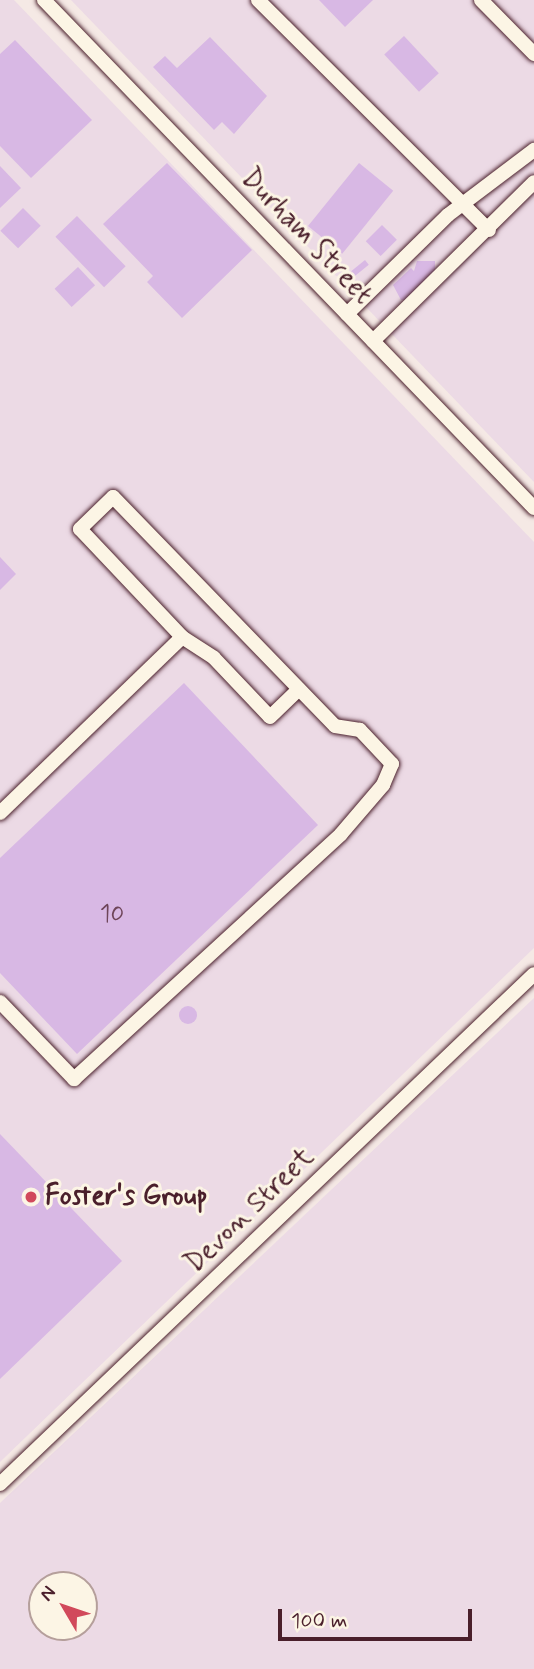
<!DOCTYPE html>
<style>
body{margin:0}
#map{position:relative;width:534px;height:1669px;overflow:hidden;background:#f5e9e5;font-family:Mynerve,sans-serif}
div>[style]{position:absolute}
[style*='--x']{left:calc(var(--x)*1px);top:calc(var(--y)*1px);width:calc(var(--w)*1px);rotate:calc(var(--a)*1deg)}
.built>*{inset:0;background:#ecdae5}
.building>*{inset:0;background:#d8b8e4;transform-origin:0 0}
.round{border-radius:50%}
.roads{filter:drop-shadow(0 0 2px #4a1f2b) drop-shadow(0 0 2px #4a1f2b)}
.minor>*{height:14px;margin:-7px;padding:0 7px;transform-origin:7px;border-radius:7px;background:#fcf5e5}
.dots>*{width:19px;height:19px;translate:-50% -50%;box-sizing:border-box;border:4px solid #fcf5e5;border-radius:50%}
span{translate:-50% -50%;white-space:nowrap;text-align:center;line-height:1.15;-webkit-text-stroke:6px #fcf5e5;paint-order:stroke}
.number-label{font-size:24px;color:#6e4559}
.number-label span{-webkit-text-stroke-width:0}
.street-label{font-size:28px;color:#4a1f2b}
.poi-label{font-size:28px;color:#4a1f2b;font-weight:700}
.left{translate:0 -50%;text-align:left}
.north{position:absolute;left:28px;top:1571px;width:70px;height:70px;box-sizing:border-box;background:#fcf5e5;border:2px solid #b59f9b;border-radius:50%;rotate:309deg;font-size:19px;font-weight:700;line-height:28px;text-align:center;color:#4a1f2b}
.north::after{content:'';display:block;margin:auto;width:24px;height:32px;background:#d1495b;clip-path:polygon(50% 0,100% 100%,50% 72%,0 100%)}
.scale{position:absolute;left:278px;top:1609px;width:194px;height:32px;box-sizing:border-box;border:4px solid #4a1f2b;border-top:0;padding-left:9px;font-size:21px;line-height:24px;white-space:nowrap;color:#4a1f2b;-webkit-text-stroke:5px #fcf5e5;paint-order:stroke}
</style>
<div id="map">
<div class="built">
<div style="clip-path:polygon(0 0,14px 0,534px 542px,534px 948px,0 1462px)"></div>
<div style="clip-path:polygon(71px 0,534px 0,534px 482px)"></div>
<div style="clip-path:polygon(evenodd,534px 998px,534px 1669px,0 1669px,0 1503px,534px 998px,42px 1585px,84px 1585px,84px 1627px,42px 1627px,42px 1585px)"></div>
</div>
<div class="building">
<div style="clip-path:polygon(319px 0,373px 0,345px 27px)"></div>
<div style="left:404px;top:36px;width:51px;height:27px;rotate:47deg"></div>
<div style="clip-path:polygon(210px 37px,267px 96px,234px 134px,222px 122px,214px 130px,153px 67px,165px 56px,177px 68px)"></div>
<div style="clip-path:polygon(15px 40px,92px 120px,31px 178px,0 146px,0 54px)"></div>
<div style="clip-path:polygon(167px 163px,252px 250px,182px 318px,147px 282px,153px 276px,103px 224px)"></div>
<div style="left:359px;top:163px;width:44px;height:81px;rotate:39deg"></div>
<div style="clip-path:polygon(0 166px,21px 188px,0 208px)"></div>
<div style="left:23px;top:208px;width:25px;height:32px;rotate:45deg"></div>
<div style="left:77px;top:216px;width:70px;height:30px;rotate:46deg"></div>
<div style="left:382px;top:225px;width:21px;height:23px;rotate:45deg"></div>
<div style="left:365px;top:260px;width:6px;height:21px;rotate:51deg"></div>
<div style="clip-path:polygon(417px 261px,435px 261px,435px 275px,409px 300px,401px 300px,393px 285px,411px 268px,414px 271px)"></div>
<div style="left:78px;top:267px;width:25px;height:32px;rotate:47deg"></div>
<div style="clip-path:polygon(0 557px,16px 574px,0 590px)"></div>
<div style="clip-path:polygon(184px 683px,318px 825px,77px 1054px,0 973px,0 858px)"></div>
<div class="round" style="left:179px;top:1006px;width:18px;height:18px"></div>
<div style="clip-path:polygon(0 1134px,122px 1261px,0 1379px)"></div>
</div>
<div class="roads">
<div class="minor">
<div style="--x:44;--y:0;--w:706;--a:46.03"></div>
<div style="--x:258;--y:0;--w:326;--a:44.9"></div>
<div style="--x:481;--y:0;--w:76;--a:45.5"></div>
<div style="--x:347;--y:314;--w:141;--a:-44.4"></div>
<div style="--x:448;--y:215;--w:108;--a:-37.1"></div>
<div style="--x:373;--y:341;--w:226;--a:-44.6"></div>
<div style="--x:0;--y:813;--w:253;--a:-44"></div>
<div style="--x:0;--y:1002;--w:107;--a:46.1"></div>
<div style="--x:74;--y:1079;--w:362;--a:-42.5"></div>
<div style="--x:341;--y:834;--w:65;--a:-49.4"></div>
<div style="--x:383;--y:785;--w:23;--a:-67"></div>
<div style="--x:392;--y:764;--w:47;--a:-133.3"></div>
<div style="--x:360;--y:730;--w:25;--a:-171"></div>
<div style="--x:335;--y:726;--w:319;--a:-134.1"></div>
<div style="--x:113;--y:497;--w:46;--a:135.9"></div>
<div style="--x:80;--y:529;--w:149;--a:46.6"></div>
<div style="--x:182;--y:637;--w:38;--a:33"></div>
<div style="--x:214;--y:658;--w:81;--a:46.5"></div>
<div style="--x:270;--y:717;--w:40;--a:-44"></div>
<div style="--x:0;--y:1484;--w:738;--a:-43.68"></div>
</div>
</div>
<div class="dots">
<div style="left:31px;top:1197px;background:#d1495b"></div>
</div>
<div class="number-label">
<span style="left:112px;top:915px">10</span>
</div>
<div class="street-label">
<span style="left:306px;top:237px;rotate:46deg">Durham Street</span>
<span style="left:250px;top:1211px;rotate:-44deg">Devon Street</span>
</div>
<div class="poi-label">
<span class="left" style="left:45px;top:1197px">Foster's Group</span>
</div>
<div class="north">N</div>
<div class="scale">100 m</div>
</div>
